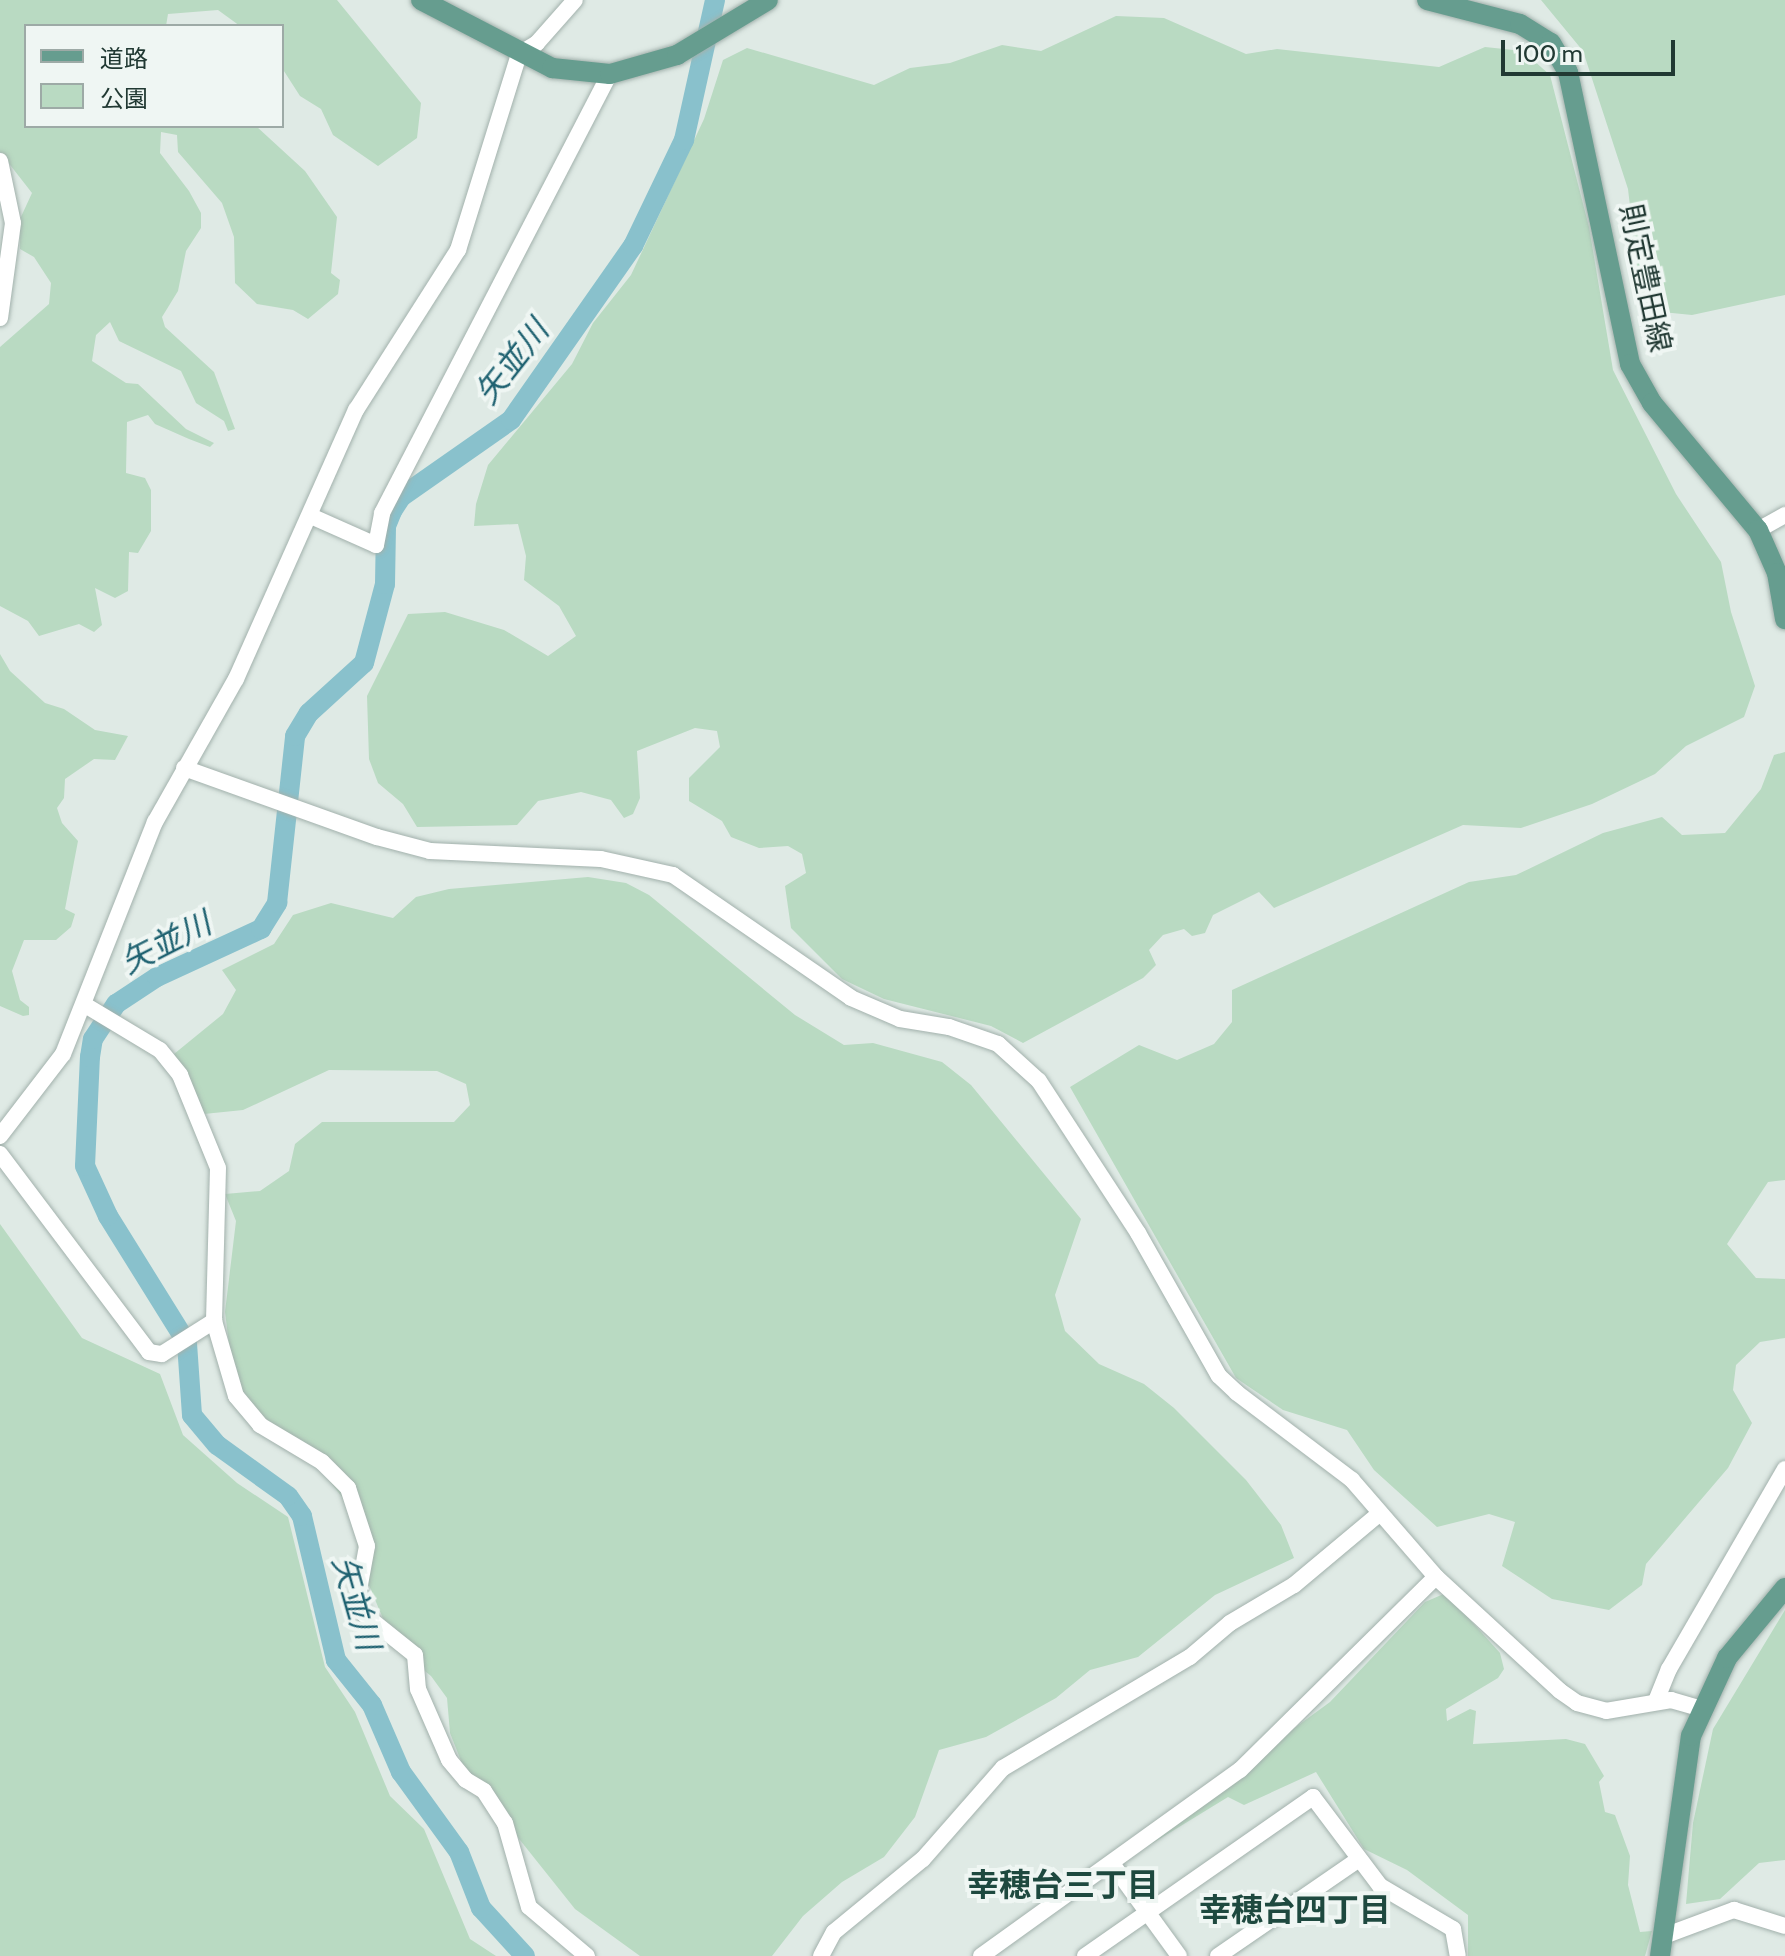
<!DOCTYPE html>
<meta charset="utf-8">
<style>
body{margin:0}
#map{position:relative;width:1785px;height:1956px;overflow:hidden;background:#dfeae5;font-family:Cabin,"Noto Sans JP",sans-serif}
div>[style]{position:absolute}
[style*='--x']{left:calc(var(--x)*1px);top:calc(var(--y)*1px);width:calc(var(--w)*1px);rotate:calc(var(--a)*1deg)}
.green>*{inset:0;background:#b9dac2}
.river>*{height:20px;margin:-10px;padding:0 10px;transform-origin:10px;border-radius:10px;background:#89c1cc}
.roads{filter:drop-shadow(0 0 2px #a2b1ac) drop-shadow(0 0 2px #a2b1ac)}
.minor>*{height:16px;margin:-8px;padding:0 8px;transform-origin:8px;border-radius:8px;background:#fff}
.major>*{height:20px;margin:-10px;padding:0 10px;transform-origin:10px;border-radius:10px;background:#669d8f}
span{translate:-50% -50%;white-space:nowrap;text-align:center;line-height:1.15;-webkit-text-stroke:8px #eff6f3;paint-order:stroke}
.street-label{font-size:30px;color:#213933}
.water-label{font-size:32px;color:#1f6271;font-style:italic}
.neighbourhood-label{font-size:32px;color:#1e493f;font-weight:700}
.legend{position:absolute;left:24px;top:24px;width:260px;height:104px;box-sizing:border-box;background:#eff6f3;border:2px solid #9daaa6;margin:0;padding:10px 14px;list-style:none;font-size:24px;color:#213933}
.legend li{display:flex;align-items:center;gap:16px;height:40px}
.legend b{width:40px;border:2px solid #9daaa6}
.scale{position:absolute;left:1501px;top:40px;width:174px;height:36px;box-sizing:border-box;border:4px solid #213933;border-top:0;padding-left:10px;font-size:24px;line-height:28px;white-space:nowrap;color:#213933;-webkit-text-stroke:6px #eff6f3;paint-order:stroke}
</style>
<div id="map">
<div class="green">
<div style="clip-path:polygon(0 0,337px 0,421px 103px,417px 138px,378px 166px,333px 135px,321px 109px,300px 96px,282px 68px,282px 26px,240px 26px,218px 10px,168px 14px,166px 26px,26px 26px,26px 126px,256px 126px,305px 171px,337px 217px,331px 273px,340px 280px,338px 294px,308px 319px,293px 310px,257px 304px,235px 283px,234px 237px,222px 203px,178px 152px,177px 135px,161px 132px,160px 153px,189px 191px,201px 213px,201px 228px,186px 251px,178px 291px,162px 317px,165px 327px,214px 372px,235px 429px,228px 431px,224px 421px,196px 403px,181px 371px,119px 341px,110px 322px,96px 335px,92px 361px,126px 383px,138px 384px,186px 429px,214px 443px,210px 447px,189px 439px,155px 424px,148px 415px,127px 422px,126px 473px,145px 478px,151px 490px,151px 531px,138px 553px,129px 552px,128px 591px,115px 598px,95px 588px,102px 625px,94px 632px,79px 624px,39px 636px,28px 621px,0 606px,0 347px,49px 304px,51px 283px,34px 257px,20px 249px,20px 219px,32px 193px,0 152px)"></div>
<div style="clip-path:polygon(1541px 0,1785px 0,1785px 295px,1692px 315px,1642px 310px,1628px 189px,1583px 51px)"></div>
<div style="clip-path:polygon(1116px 16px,1164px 18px,1246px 54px,1277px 49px,1439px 67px,1485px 47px,1523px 51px,1550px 75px,1589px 227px,1613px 370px,1676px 494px,1721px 562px,1731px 612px,1755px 686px,1744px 717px,1686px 746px,1655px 774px,1592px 804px,1521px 828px,1463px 825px,1274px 908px,1259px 892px,1213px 915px,1205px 933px,1192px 936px,1184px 929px,1163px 935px,1149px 950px,1156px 965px,1143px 978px,1023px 1043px,991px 1026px,884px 999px,842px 979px,791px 928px,785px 886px,806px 873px,802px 854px,788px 846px,759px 848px,731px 837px,722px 821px,689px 801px,689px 778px,720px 747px,717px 731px,695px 728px,637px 751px,640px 798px,633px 814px,624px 818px,611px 800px,581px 792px,538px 801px,517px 825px,417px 827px,403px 804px,378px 783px,369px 759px,367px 696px,408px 614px,445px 612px,504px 630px,548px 656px,576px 636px,559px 606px,524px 580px,526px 556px,518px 524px,474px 526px,476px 504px,488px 465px,572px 364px,593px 323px,631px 275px,704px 119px,723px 60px,747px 48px,874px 85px,910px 68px,950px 63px,1002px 45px,1041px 51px)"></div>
<div style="clip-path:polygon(0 654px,10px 671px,45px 703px,64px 709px,95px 730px,128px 736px,115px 760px,94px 759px,65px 779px,64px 798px,57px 808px,62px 823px,78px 841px,65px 909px,75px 914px,71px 927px,56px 940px,24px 940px,12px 971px,20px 1000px,29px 1007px,29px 1015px,23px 1016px,0 1006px)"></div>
<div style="clip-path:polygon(1785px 752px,1785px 1180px,1768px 1182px,1727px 1244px,1756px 1278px,1785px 1279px,1785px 1338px,1760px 1342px,1736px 1365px,1733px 1390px,1752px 1423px,1728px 1468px,1646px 1564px,1642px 1585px,1609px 1610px,1552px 1599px,1502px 1566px,1515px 1522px,1489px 1514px,1437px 1527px,1374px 1470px,1347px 1430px,1283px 1410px,1236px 1378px,1070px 1087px,1139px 1045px,1177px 1060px,1214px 1044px,1232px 1022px,1232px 990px,1469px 882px,1516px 875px,1603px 833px,1662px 817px,1682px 835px,1725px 833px,1761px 789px,1774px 755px)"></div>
<div style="clip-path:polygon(588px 877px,626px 883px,649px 895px,795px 1015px,844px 1045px,873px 1043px,942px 1062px,971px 1085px,1081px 1219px,1055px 1295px,1065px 1331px,1099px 1364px,1144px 1384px,1174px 1408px,1246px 1480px,1281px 1525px,1294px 1558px,1215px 1595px,1138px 1657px,1090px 1670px,1056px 1698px,986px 1737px,939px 1750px,915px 1817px,884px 1857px,842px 1882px,803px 1916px,772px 1956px,640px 1956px,575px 1909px,465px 1771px,450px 1733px,447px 1698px,431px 1676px,395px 1647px,360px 1564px,355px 1526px,342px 1497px,323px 1473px,237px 1408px,225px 1312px,236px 1221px,225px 1194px,260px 1191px,289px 1171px,295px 1144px,322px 1122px,454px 1122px,470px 1105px,466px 1084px,437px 1071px,329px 1070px,243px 1110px,204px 1114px,174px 1054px,223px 1014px,236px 990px,222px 970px,274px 944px,293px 915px,331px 903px,393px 918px,416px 897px,449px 889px)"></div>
<div style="clip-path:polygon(0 1224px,82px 1338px,160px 1374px,183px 1435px,237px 1483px,288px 1517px,325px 1667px,355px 1712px,390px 1796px,424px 1829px,470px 1939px,496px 1956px,0 1956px)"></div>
<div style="clip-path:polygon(1446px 1593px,1500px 1653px,1504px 1669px,1498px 1678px,1446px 1709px,1447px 1721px,1470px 1709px,1476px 1711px,1473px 1744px,1566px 1739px,1585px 1744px,1604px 1776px,1599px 1782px,1605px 1812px,1615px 1815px,1630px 1856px,1628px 1885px,1640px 1932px,1652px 1931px,1645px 1956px,1468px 1956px,1468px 1915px,1407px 1870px,1364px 1849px,1316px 1772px,1244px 1805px,1228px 1797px,1148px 1846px,1140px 1841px,1330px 1702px,1425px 1602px)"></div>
<div style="clip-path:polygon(1785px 1610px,1785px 1860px,1759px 1863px,1720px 1899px,1686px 1904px,1693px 1823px,1713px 1729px)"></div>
</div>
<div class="river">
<div style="--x:525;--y:1956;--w:65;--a:-132.5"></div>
<div style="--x:481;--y:1908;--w:60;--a:-111.4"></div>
<div style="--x:459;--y:1852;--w:99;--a:-125.9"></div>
<div style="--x:401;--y:1772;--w:73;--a:-113.4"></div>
<div style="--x:372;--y:1705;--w:58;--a:-128.7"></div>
<div style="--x:336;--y:1660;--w:148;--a:-103.3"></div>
<div style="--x:302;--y:1516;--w:24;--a:-125"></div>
<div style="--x:288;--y:1496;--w:87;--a:-144.3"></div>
<div style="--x:217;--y:1445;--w:39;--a:-130"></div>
<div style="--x:192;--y:1415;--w:72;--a:-94"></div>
<div style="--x:187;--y:1343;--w:150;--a:-121.9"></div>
<div style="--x:108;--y:1216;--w:55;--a:-114.7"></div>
<div style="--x:85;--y:1166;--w:109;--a:-87.4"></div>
<div style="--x:90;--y:1057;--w:18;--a:-81"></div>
<div style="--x:93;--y:1039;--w:42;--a:-56.7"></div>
<div style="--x:116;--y:1004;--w:49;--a:-33.4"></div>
<div style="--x:157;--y:977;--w:115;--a:-24.8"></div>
<div style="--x:261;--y:929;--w:31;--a:-58"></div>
<div style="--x:277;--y:903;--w:168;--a:-83.8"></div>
<div style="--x:295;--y:736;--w:27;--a:-59"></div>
<div style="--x:309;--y:713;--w:74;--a:-42.3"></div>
<div style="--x:364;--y:663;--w:82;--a:-75.1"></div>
<div style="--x:385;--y:584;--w:58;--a:-89"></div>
<div style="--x:386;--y:526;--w:16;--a:-68"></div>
<div style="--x:392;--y:511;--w:17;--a:-57"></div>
<div style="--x:401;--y:497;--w:134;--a:-35"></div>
<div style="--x:511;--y:420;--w:213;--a:-55"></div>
<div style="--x:633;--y:246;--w:118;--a:-64.3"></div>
<div style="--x:684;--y:140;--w:143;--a:-77.5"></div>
</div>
<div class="roads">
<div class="minor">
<div style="--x:0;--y:161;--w:63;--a:78.2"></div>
<div style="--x:13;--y:223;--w:96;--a:97.8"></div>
<div style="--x:313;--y:517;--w:69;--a:24"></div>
<div style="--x:376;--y:545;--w:33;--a:-79"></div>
<div style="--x:382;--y:513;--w:495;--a:-62.6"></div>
<div style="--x:1758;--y:530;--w:31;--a:-29"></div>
<div style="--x:184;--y:768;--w:205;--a:19.7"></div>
<div style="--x:377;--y:837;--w:55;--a:14.8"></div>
<div style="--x:430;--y:851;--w:171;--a:2.7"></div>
<div style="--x:601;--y:859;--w:74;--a:12.5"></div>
<div style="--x:673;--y:875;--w:216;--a:34.6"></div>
<div style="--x:851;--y:998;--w:53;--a:23.2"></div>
<div style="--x:900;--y:1019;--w:50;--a:9.3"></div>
<div style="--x:949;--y:1027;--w:52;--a:19.1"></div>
<div style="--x:998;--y:1044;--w:55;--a:42.1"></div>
<div style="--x:1039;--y:1081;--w:181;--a:56.9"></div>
<div style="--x:1138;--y:1233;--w:164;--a:60.5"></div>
<div style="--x:1219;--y:1376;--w:25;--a:43"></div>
<div style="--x:1237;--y:1393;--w:144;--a:37.1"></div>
<div style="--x:1352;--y:1480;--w:128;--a:49.1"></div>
<div style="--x:1436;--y:1577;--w:168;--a:42.6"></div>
<div style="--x:1560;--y:1691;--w:21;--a:35"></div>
<div style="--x:1577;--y:1703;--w:30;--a:15"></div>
<div style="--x:1606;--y:1711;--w:66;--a:-9.6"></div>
<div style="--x:1671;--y:1700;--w:32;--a:16"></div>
<div style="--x:85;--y:1005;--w:87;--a:31"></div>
<div style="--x:160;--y:1050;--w:32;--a:51"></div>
<div style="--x:180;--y:1075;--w:100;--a:67.8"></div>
<div style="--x:218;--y:1168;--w:153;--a:91.5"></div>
<div style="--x:214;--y:1321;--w:78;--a:73.7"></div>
<div style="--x:236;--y:1396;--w:38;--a:50"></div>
<div style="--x:260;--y:1425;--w:72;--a:30.8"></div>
<div style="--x:322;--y:1462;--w:37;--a:45"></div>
<div style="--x:348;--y:1488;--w:61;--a:71.9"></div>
<div style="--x:367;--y:1546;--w:56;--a:100.3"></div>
<div style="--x:357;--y:1601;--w:16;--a:60"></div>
<div style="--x:365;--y:1615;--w:64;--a:38.7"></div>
<div style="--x:415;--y:1655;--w:34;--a:85"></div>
<div style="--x:418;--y:1689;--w:77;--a:66.4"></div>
<div style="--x:449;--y:1760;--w:26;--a:50"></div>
<div style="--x:466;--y:1780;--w:21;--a:31"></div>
<div style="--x:484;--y:1791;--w:38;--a:57"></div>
<div style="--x:505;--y:1823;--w:87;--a:74.1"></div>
<div style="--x:529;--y:1907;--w:76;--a:40.2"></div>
<div style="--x:0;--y:1136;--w:103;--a:-52.5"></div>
<div style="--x:63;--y:1054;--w:250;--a:-68.4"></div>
<div style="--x:155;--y:822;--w:164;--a:-60.5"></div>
<div style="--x:236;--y:679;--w:295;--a:-66"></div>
<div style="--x:356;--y:410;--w:190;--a:-57.5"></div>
<div style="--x:458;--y:250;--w:205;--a:-72.7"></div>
<div style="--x:519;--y:54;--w:21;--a:-31"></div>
<div style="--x:537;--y:43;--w:57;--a:-48.5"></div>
<div style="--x:0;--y:1154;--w:248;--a:53"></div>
<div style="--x:149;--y:1352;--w:13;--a:9"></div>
<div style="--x:162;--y:1354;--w:62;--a:-32.4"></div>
<div style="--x:1656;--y:1701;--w:35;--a:-68"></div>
<div style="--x:1669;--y:1669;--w:231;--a:-59.9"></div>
<div style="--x:1113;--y:1865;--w:112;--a:54"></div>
<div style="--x:1664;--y:1936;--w:75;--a:-20.4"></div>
<div style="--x:1734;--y:1910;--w:53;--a:17.4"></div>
<div style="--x:821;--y:1956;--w:27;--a:-62"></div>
<div style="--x:834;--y:1932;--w:115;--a:-39.4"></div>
<div style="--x:923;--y:1859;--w:121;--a:-48.7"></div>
<div style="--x:1003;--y:1768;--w:217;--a:-30.7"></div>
<div style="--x:1190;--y:1657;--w:52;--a:-40.4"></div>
<div style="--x:1230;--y:1623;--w:74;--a:-30.7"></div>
<div style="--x:1294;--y:1585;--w:112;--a:-39.9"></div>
<div style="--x:981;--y:1956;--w:319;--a:-35.7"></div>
<div style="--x:1240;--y:1770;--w:275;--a:-44.6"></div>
<div style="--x:1085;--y:1956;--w:278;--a:-34.9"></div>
<div style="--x:1313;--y:1797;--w:111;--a:53"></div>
<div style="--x:1380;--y:1886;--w:85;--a:30.5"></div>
<div style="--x:1453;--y:1929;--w:27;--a:80"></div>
<div style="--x:1218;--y:1956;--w:171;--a:-34.5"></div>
</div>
<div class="major">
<div style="--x:421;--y:0;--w:148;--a:27.4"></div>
<div style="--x:552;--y:68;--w:58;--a:5.9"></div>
<div style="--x:610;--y:74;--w:70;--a:-15.8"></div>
<div style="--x:677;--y:55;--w:106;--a:-31.1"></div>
<div style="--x:1427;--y:0;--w:96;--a:14.5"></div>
<div style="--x:1520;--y:24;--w:36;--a:32"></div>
<div style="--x:1551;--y:43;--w:34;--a:60"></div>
<div style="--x:1568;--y:72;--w:299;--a:78"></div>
<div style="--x:1630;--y:364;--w:45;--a:60.6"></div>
<div style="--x:1652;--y:403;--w:165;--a:50.2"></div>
<div style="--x:1758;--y:530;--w:47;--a:66.2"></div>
<div style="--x:1777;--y:573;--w:47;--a:80.1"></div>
<div style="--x:1660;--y:1956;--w:222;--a:-82"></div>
<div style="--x:1691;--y:1736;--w:86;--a:-65.2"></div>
<div style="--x:1727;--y:1658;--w:91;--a:-50.4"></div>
</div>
</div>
<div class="street-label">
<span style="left:1645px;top:278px;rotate:78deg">則定豊田線</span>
</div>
<div class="water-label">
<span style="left:512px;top:362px;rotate:-52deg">矢並川</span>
<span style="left:166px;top:943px;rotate:-27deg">矢並川</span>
<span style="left:356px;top:1603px;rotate:74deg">矢並川</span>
</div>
<div class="neighbourhood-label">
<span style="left:1063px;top:1885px">幸穂台三丁目</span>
<span style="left:1295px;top:1910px">幸穂台四丁目</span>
</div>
<ul class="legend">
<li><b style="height:10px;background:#669d8f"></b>道路</li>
<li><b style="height:22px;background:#b9dac2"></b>公園</li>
</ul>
<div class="scale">100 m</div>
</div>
